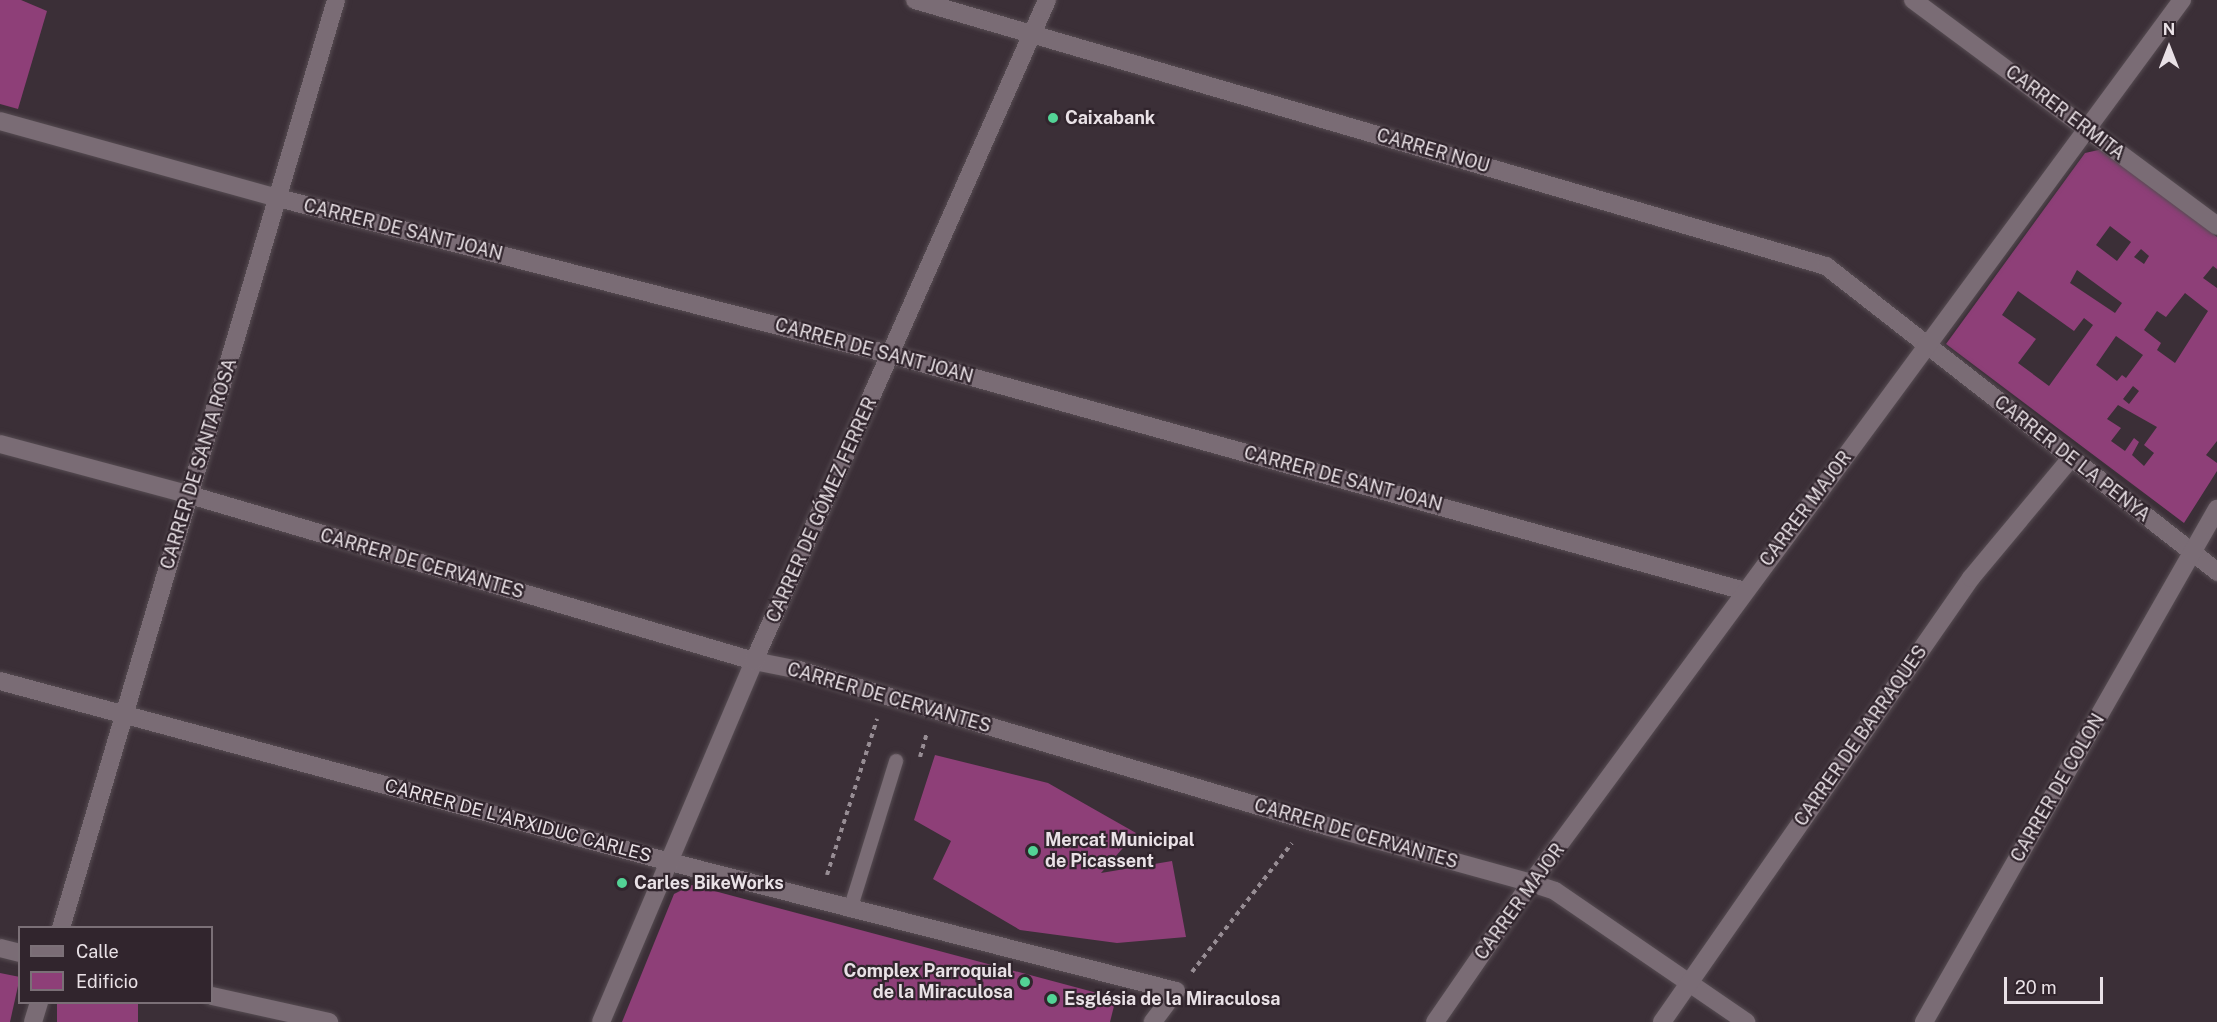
<!DOCTYPE html>
<meta charset="utf-8">
<style>
body{margin:0}
#map{position:relative;width:2217px;height:1022px;overflow:hidden;background:#3b2f37;font-family:"Public Sans",sans-serif}
div>[style]{position:absolute}
[style*='--x']{left:calc(var(--x)*1px);top:calc(var(--y)*1px);width:calc(var(--w)*1px);rotate:calc(var(--a)*1deg)}
.building>*{inset:0;background:#8e3f78;transform-origin:0 0}
.path>*{height:4px;margin-top:-2px;transform-origin:0;background:repeating-linear-gradient(90deg,#978d94 0 4.5px,transparent 0 9px)}
.roads{filter:drop-shadow(0 0 2px #564c52) drop-shadow(0 0 2px #564c52)}
.service>*{height:14px;margin:-7px;padding:0 7px;transform-origin:7px;border-radius:7px;background:#7a6c75}
.pedestrian>*{height:18px;margin:-9px;padding:0 9px;transform-origin:9px;border-radius:9px;background:#7a6c75}
.minor>*{height:18px;margin:-9px;padding:0 9px;transform-origin:9px;border-radius:9px;background:#7a6c75}
.dots>*{width:16px;height:16px;translate:-50% -50%;box-sizing:border-box;border:3px solid #31252d;border-radius:50%}
span{translate:-50% -50%;white-space:nowrap;text-align:center;line-height:1.15;-webkit-text-stroke:4.5px #31252d;paint-order:stroke}
.street-label{font-size:18px;color:#e9e1e6}
.poi-label{font-size:18px;color:#e9e1e6;font-weight:700}
.left{translate:0 -50%;text-align:left}
.right{translate:-100% -50%;text-align:right}
.legend{position:absolute;left:18px;top:926px;width:195px;height:78px;box-sizing:border-box;background:#31252d;border:2px solid #7b7077;margin:0;padding:8px 10px;list-style:none;font-size:18px;color:#e9e1e6}
.legend li{display:flex;align-items:center;gap:12px;height:30px}
.legend b{width:30px;border:2px solid #7b7077}
.north{position:absolute;left:2139px;top:18px;width:60px;height:60px;-webkit-text-stroke:4px #31252d;paint-order:stroke;rotate:0deg;font-size:16px;font-weight:700;line-height:24px;text-align:center;color:#e9e1e6}
.north::after{content:'';display:block;margin:auto;width:21px;height:27px;background:#e9e1e6;clip-path:polygon(50% 0,100% 100%,50% 72%,0 100%)}
.scale{position:absolute;left:2004px;top:977px;width:99px;height:27px;box-sizing:border-box;border:3px solid #e9e1e6;border-top:0;padding-left:8px;font-size:18px;line-height:21px;white-space:nowrap;color:#e9e1e6;-webkit-text-stroke:4px #31252d;paint-order:stroke}
</style>
<div id="map">
<div class="building">
<div style="clip-path:polygon(0 0,21px 0,47px 11px,18px 109px,0 104px)"></div>
<div style="clip-path:polygon(evenodd,2103px 149px,2217px 237px,2217px 269px,2213px 266px,2203px 278px,2217px 288px,2217px 441px,2206px 455px,2217px 463px,2217px 471px,2184px 523px,1946px 344px,2085px 153px,2103px 149px,2110px 226px,2131px 242px,2117px 261px,2096px 245px,2110px 226px,2103px 149px,2141px 249px,2149px 256px,2144px 264px,2134px 257px,2141px 249px,2103px 149px,2077px 270px,2122px 303px,2115px 313px,2070px 283px,2077px 270px,2103px 149px,2018px 291px,2074px 331px,2084px 318px,2093px 325px,2049px 386px,2018px 363px,2036px 339px,2002px 315px,2018px 291px,2103px 149px,2185px 293px,2208px 311px,2175px 363px,2157px 350px,2161px 343px,2144px 330px,2157px 311px,2166px 317px,2185px 293px,2103px 149px,2116px 336px,2143px 355px,2126px 378px,2122px 375px,2117px 381px,2096px 365px,2116px 336px,2103px 149px,2133px 386px,2139px 391px,2129px 404px,2123px 399px,2133px 386px,2103px 149px,2118px 405px,2157px 427px,2144px 445px,2154px 453px,2144px 466px,2132px 455px,2139px 442px,2134px 438px,2125px 451px,2111px 441px,2121px 428px,2107px 419px,2118px 405px)"></div>
<div style="clip-path:polygon(935px 755px,1048px 783px,1136px 833px,1101px 873px,1172px 861px,1186px 937px,1117px 943px,1020px 930px,933px 879px,951px 841px,914px 820px)"></div>
<div style="clip-path:polygon(692px 885px,1116px 998px,1110px 1022px,622px 1022px,674px 894px)"></div>
<div style="clip-path:polygon(0 973px,20px 977px,10px 1022px,0 1022px)"></div>
<div style="left:57px;top:1002px;width:81px;height:21px"></div>
</div>
<div class="path">
<div style="--x:920;--y:757;--w:25;--a:-74"></div>
<div style="--x:827;--y:875;--w:164;--a:-72.2"></div>
<div style="--x:1192;--y:972;--w:163;--a:-52.2"></div>
</div>
<div class="roads">
<div class="service">
<div style="--x:850;--y:910;--w:156;--a:-72.8"></div>
</div>
<div class="pedestrian">
<div style="--x:754;--y:661;--w:46;--a:11.3"></div>
<div style="--x:799;--y:670;--w:550;--a:16.49"></div>
<div style="--x:1326;--y:826;--w:213;--a:15.5"></div>
<div style="--x:670;--y:862;--w:522;--a:14.3"></div>
<div style="--x:1176;--y:991;--w:39;--a:127"></div>
</div>
<div class="minor">
<div style="--x:915;--y:0;--w:949;--a:16.28"></div>
<div style="--x:1826;--y:266;--w:497;--a:38"></div>
<div style="--x:1913;--y:0;--w:379;--a:36.6"></div>
<div style="--x:0;--y:121;--w:288;--a:15.5"></div>
<div style="--x:278;--y:198;--w:634;--a:14.34"></div>
<div style="--x:892;--y:355;--w:885;--a:15.47"></div>
<div style="--x:0;--y:444;--w:197;--a:15"></div>
<div style="--x:190;--y:495;--w:588;--a:16.4"></div>
<div style="--x:0;--y:681;--w:694;--a:15.12"></div>
<div style="--x:1531;--y:883;--w:25;--a:18"></div>
<div style="--x:1555;--y:891;--w:232;--a:34.4"></div>
<div style="--x:61;--y:928;--w:968;--a:-73.49"></div>
<div style="--x:0;--y:948;--w:21;--a:14"></div>
<div style="--x:212;--y:996;--w:120;--a:12.5"></div>
<div style="--x:33;--y:1022;--w:21;--a:-73"></div>
<div style="--x:601;--y:1022;--w:392;--a:-67"></div>
<div style="--x:754;--y:661;--w:723;--a:-66.09"></div>
<div style="--x:1435;--y:1022;--w:169;--a:-55.4"></div>
<div style="--x:1531;--y:883;--w:1097;--a:-53.6"></div>
<div style="--x:1662;--y:1022;--w:541;--a:-55.16"></div>
<div style="--x:1971;--y:578;--w:156;--a:-50.2"></div>
<div style="--x:1924;--y:1022;--w:591;--a:-60.27"></div>
</div>
</div>
<div class="dots">
<div style="left:1053px;top:118px;background:#53d396"></div>
<div style="left:1033px;top:851px;background:#53d396"></div>
<div style="left:622px;top:883px;background:#53d396"></div>
<div style="left:1025px;top:982px;background:#53d396"></div>
<div style="left:1052px;top:999px;background:#53d396"></div>
</div>
<div class="street-label">
<span style="left:2065px;top:113px;rotate:37deg">CARRER ERMITA</span>
<span style="left:1433px;top:151px;rotate:16deg">CARRER NOU</span>
<span style="left:403px;top:230px;rotate:14deg">CARRER DE SANT JOAN</span>
<span style="left:874px;top:351px;rotate:15deg">CARRER DE SANT JOAN</span>
<span style="left:2072px;top:459px;rotate:38deg">CARRER DE LA PENYA</span>
<span style="left:199px;top:464px;rotate:-73deg">CARRER DE SANTA ROSA</span>
<span style="left:1343px;top:479px;rotate:15deg">CARRER DE SANT JOAN</span>
<span style="left:1806px;top:509px;rotate:-53deg">CARRER MAJOR</span>
<span style="left:822px;top:510px;rotate:-66deg">CARRER DE GÓMEZ FERRER</span>
<span style="left:422px;top:564px;rotate:16deg">CARRER DE CERVANTES</span>
<span style="left:889px;top:698px;rotate:16deg">CARRER DE CERVANTES</span>
<span style="left:1861px;top:736px;rotate:-55deg">CARRER DE BARRAQUES</span>
<span style="left:2058px;top:788px;rotate:-60deg">CARRER DE COLON</span>
<span style="left:518px;top:821px;rotate:15deg">CARRER DE L'ARXIDUC CARLES</span>
<span style="left:1356px;top:834px;rotate:16deg">CARRER DE CERVANTES</span>
<span style="left:1520px;top:902px;rotate:-54deg">CARRER MAJOR</span>
</div>
<div class="poi-label">
<span class="left" style="left:1065px;top:118px">Caixabank</span>
<span class="left" style="left:1045px;top:851px">Mercat Municipal<br>de Picassent</span>
<span class="left" style="left:634px;top:883px">Carles BikeWorks</span>
<span class="right" style="left:1013px;top:982px">Complex Parroquial<br>de la Miraculosa</span>
<span class="left" style="left:1064px;top:999px">Església de la Miraculosa</span>
</div>
<ul class="legend">
<li><b style="height:8px;background:#7a6c75"></b>Calle</li>
<li><b style="height:16px;background:#8e3f78"></b>Edificio</li>
</ul>
<div class="north">N</div>
<div class="scale">20 m</div>
</div>
